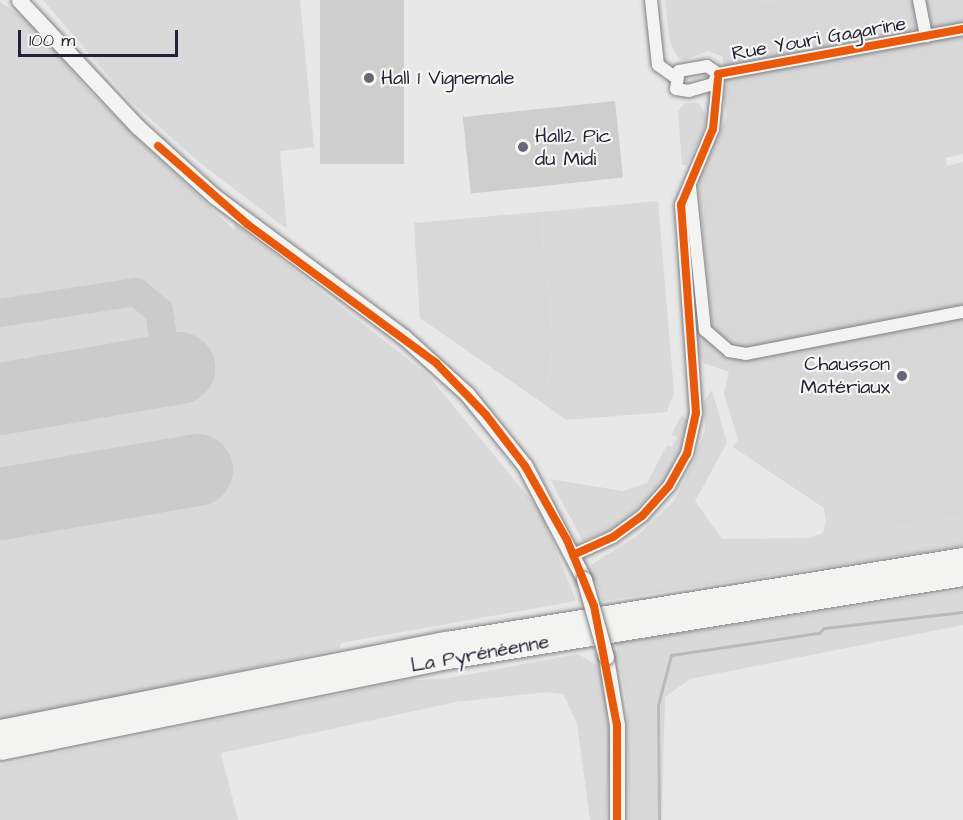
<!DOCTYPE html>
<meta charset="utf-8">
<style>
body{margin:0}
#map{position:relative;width:963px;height:820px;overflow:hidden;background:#e8e8e8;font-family:"Architects Daughter",sans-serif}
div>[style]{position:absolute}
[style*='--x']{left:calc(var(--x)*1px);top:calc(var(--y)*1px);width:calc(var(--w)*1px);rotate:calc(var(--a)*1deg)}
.built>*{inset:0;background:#d8d8d9}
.green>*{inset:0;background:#d9d9da}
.stream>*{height:3px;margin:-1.5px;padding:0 1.5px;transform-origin:1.5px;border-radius:1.5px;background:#b9b9be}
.taxiway>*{height:28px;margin:-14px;padding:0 14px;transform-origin:14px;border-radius:14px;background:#cbcbcc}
.runway>*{height:72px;margin:-36px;padding:0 36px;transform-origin:36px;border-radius:36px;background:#cbcbcc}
.building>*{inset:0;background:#cececf;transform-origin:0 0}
.roads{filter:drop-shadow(0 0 2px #808084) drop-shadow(0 0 2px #808084)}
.minor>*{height:12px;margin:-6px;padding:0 6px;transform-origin:6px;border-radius:6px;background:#f3f3f1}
.tertiary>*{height:15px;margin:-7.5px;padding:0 7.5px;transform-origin:7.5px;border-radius:7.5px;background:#f3f3f1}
.motorway>*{height:21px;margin:-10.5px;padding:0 10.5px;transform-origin:10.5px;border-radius:10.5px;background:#f3f3f1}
.bridges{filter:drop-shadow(0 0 2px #808084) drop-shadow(0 0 2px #808084)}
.tertiary-bridge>*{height:15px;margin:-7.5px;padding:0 7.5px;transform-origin:7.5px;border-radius:7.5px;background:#f3f3f1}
.cycleway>*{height:8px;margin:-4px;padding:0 4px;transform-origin:4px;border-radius:4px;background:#e8590c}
.dots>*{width:16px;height:16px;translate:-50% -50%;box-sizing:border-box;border:3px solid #f6f6f2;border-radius:50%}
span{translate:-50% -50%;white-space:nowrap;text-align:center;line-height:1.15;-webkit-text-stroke:4.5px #f6f6f2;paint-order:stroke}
.street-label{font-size:20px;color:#22223b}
.poi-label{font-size:20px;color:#22223b}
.left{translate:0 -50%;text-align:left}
.right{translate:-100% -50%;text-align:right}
.scale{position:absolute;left:18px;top:30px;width:160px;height:27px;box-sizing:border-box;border:3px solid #22223b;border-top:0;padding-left:8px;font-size:18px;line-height:21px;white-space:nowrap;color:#22223b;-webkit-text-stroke:4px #f6f6f2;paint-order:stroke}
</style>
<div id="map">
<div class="built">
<div style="clip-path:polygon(779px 0,963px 0,963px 154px,945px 158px,947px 166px,963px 162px,963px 516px,875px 530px,738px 440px,724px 393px,729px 372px,704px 363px,699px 356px,695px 327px,712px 324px,698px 179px,727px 116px,723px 98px,727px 85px,717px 21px,723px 10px)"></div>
<div style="clip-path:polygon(0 2px,35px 26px,87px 89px,232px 228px,386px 353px,0 655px)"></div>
<div style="clip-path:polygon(540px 212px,553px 344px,544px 404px,420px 318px,414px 223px)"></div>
</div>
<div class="green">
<div style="clip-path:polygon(43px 0,300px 0,314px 147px,280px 151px,287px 229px,200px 163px,128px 99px)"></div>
<div style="clip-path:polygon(665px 0,779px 0,723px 10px,725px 20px,717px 22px,723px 57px,708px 51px,685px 60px,679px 59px,670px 43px)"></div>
<div style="clip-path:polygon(955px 39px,962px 47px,961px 54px,957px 56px,955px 49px,926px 55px,924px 45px)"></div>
<div style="clip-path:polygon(685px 103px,699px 103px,708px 120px,687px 165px,682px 165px,678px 111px)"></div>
<div style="clip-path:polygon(658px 201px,674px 392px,667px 412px,566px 420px,544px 404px,553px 344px,540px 212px)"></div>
<div style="clip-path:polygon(234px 223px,427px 374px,541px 512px,576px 601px,341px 643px,339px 649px,0 723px,0 299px,238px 258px)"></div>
<div style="clip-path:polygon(712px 390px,727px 443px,695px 501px,722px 539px,808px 538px,823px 533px,826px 522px,824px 508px,733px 447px,738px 440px,875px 530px,963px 516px,963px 546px,603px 601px,591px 565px,637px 536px,674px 501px,695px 458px,705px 430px,704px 401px)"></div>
<div style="clip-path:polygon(682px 415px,687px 420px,683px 445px,664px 482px,618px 527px,583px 541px,550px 479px,623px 491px,647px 483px,667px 445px,672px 447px,677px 437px,671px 435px)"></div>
<div style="clip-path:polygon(963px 590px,963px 625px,690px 679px,665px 697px,662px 820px,629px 820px,627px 706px,616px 643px)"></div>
<div style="clip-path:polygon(578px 654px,600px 667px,606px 697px,610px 746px,606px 820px,590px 820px,577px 723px,563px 694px,547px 692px,456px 702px,221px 753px,238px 820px,0 820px,0 765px,404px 681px,449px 678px)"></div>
</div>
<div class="stream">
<div style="--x:659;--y:820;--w:115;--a:-90.5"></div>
<div style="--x:658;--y:705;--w:52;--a:-75.4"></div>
<div style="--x:671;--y:655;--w:150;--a:-8.5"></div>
<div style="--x:819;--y:633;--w:7;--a:-45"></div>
<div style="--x:824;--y:628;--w:140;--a:-6.6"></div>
</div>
<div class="taxiway">
<div style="--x:0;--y:313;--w:138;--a:-8.8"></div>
<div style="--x:136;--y:292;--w:30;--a:40"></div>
<div style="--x:159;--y:311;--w:51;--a:80.9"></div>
</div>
<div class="runway">
<div style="--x:0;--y:399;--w:182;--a:-9.8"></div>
<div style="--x:0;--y:504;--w:200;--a:-9.8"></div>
</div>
<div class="building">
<div style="left:320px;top:0;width:84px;height:164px"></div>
<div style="left:615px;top:101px;width:77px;height:153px;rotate:84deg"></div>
</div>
<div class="roads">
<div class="minor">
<div style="--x:651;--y:0;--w:65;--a:83.9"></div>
<div style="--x:658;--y:65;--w:21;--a:35"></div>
<div style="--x:919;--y:0;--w:37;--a:79"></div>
<div style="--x:707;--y:66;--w:14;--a:36"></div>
<div style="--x:718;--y:74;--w:11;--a:117"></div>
<div style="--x:713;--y:84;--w:25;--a:164"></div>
<div style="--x:689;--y:91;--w:13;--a:-171"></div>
<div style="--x:676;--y:89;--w:18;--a:-81"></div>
<div style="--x:679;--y:71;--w:28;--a:-10"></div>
<div style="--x:718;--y:74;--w:249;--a:-10.4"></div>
<div style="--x:690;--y:186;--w:145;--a:84.1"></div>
<div style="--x:705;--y:330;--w:32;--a:41"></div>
<div style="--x:729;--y:351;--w:17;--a:10"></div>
<div style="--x:746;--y:354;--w:221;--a:-11"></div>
<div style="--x:573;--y:555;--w:44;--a:-24.2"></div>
<div style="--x:613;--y:537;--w:36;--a:-36"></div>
<div style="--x:642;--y:516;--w:40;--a:-48"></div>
<div style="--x:669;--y:486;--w:37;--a:-61"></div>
<div style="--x:687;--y:454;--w:42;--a:-77.6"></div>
<div style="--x:696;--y:413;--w:209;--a:-94.1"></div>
<div style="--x:681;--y:205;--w:82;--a:-67.2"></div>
<div style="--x:713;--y:129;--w:50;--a:-84.3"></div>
</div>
<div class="tertiary">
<div style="--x:19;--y:0;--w:174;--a:46.9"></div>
<div style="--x:138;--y:127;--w:103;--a:42.2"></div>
<div style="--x:214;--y:196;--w:237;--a:36.6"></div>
<div style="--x:404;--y:337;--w:85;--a:42.1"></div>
<div style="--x:467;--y:394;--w:92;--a:51.1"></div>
<div style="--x:525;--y:466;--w:127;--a:62.4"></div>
<div style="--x:606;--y:657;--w:69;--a:80.8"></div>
<div style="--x:617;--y:725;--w:95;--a:90"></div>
</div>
<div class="motorway">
<div style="--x:0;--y:730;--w:455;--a:-11.2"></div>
<div style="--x:446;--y:642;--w:524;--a:-9.23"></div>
<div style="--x:0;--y:749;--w:457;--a:-11.5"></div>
<div style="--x:448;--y:658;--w:522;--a:-9.16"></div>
</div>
</div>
<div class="bridges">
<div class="tertiary-bridge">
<div style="--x:584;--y:579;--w:81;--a:74.2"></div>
</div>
</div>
<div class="cycleway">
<div style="--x:718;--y:74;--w:249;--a:-10.4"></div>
<div style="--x:158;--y:146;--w:118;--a:41.2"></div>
<div style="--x:247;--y:224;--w:235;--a:36.3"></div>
<div style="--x:436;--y:363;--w:72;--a:46.1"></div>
<div style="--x:486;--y:415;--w:64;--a:52.6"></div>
<div style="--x:525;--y:466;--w:85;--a:60.4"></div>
<div style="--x:567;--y:540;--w:71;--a:67.8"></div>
<div style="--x:594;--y:606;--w:121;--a:79.1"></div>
<div style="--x:617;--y:725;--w:95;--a:90"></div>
<div style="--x:573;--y:555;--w:44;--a:-24.2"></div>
<div style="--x:613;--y:537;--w:36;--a:-36"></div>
<div style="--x:642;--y:516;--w:40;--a:-48"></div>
<div style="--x:669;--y:486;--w:37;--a:-61"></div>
<div style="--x:687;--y:454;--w:42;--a:-77.6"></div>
<div style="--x:696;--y:413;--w:209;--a:-94.1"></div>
<div style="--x:681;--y:205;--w:82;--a:-67.2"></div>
<div style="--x:713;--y:129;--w:50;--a:-84.3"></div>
</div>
<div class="dots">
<div style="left:369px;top:78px;background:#676778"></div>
<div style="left:523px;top:147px;background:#676778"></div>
<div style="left:902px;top:376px;background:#676778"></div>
</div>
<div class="street-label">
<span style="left:819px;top:39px;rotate:-10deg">Rue Youri Gagarine</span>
<span style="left:480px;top:654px;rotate:-10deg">La Pyrénéenne</span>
</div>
<div class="poi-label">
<span class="left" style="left:381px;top:78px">Hall 1 Vignemale</span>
<span class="left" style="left:535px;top:148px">Hall2 Pic<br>du Midi</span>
<span class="right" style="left:890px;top:376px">Chausson<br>Matériaux</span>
</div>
<div class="scale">100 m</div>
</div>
